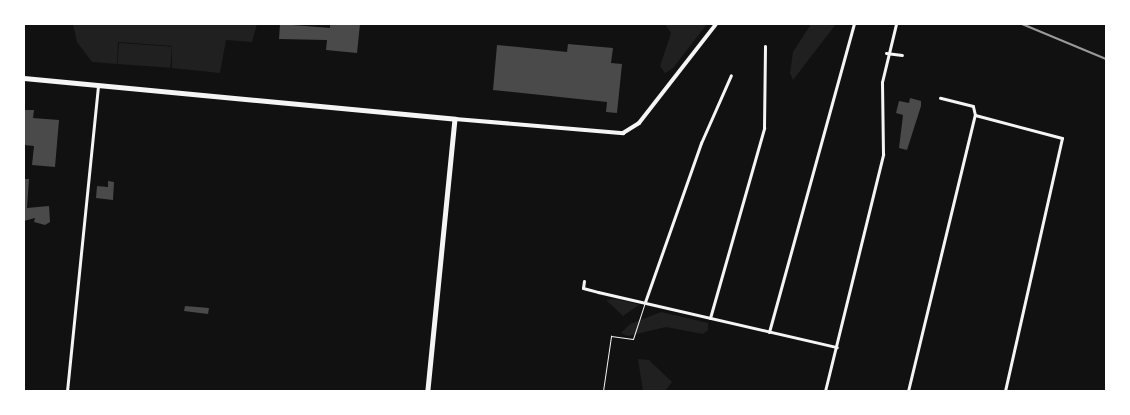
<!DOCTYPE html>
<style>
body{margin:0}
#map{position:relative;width:1130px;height:415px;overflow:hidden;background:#111;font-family:"Fira Sans Condensed",sans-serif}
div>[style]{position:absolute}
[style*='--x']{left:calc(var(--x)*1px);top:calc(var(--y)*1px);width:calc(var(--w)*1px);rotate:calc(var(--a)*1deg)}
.green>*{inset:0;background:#202020;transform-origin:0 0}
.building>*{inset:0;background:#4a4a4a}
.service>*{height:1px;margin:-0.5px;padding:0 0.5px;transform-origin:0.5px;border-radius:0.5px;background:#f5f5f5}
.minor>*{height:3px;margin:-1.5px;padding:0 1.5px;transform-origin:1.5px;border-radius:1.5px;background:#f5f5f5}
.tertiary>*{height:4px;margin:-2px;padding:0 2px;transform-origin:2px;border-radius:2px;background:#f5f5f5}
.secondary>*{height:4.5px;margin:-2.25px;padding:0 2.25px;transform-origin:2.25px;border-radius:2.25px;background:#f5f5f5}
.rail>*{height:2px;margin:-1px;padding:0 1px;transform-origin:1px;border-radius:1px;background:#9a9a9a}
span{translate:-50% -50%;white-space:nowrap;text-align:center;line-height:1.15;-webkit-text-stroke:4px #fff;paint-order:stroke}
.frame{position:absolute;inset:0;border:25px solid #fff;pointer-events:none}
</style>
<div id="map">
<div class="green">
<div style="clip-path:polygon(73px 24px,257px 24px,252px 42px,226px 40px,220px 73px,172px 68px,172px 46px,118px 42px,117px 64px,92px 62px,77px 42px)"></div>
<div style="clip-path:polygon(665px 24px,707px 24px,673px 68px,665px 73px,660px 66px,671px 33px)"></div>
<div style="clip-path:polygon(811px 24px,836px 24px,793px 80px,790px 73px,793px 52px)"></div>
<div style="left:119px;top:43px;width:53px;height:21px;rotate:4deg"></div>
<div style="clip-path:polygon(615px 299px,633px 303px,639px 305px,623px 316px,606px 300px)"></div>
<div style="clip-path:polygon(661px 312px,708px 323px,708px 330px,703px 334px,666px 327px,628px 336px,621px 333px,630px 324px)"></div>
<div style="clip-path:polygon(638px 359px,649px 360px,672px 382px,665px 391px,643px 391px)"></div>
</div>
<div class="building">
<div style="clip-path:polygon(280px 24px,330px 28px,330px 24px,360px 24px,357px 53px,326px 50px,327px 40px,279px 39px)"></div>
<div style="clip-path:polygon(568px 44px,613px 48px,611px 63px,622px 64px,617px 113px,606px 112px,607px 102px,493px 90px,497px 45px,567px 52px)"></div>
<div style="clip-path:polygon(910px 98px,921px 101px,921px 106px,907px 150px,899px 148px,903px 115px,896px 113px,899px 101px,909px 103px)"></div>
<div style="clip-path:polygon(24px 110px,34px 110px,33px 118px,59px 120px,55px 167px,32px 165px,34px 146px,24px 145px)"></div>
<div style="clip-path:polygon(24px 179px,29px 179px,27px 208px,49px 206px,50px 222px,45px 225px,34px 222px,35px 218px,24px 221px)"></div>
<div style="clip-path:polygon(108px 181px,114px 182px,113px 200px,96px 198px,97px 186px,108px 187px)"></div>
<div style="clip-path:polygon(185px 306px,209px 308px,208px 314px,184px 311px)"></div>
</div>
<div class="service">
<div style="--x:603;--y:391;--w:56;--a:-81.7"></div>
<div style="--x:611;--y:336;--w:22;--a:8"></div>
<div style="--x:633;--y:339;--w:38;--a:-72"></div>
</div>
<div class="minor">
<div style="--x:886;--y:53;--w:16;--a:7"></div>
<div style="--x:975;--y:115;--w:90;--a:14.8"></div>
<div style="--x:1062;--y:138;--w:259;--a:102.7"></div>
<div style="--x:584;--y:281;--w:7;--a:98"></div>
<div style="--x:583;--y:288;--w:16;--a:15"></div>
<div style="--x:598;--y:292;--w:245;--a:13"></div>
<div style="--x:645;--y:302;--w:169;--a:-70.6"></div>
<div style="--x:701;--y:143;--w:74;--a:-66.2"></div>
<div style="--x:710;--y:318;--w:198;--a:-74.1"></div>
<div style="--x:764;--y:128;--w:82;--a:-89.3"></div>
<div style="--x:769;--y:332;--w:320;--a:-74.6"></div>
<div style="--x:67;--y:391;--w:308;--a:-84.2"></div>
<div style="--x:825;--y:391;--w:244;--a:-76.2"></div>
<div style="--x:883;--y:154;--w:72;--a:-90.8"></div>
<div style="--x:882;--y:82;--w:60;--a:-76.4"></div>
<div style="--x:908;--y:391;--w:284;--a:-76.4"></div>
<div style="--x:975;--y:115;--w:9;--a:-103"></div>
<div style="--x:973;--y:106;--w:34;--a:-166"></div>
</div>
<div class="tertiary">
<div style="--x:455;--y:119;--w:169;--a:4.8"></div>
<div style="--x:623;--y:133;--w:19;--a:-32"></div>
<div style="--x:639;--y:123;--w:125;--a:-52.1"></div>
</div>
<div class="secondary">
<div style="--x:24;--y:78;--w:433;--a:5.4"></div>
<div style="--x:455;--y:119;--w:273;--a:95.7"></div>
</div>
<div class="rail">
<div style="--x:1022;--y:24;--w:91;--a:22.6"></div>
</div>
<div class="frame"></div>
</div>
